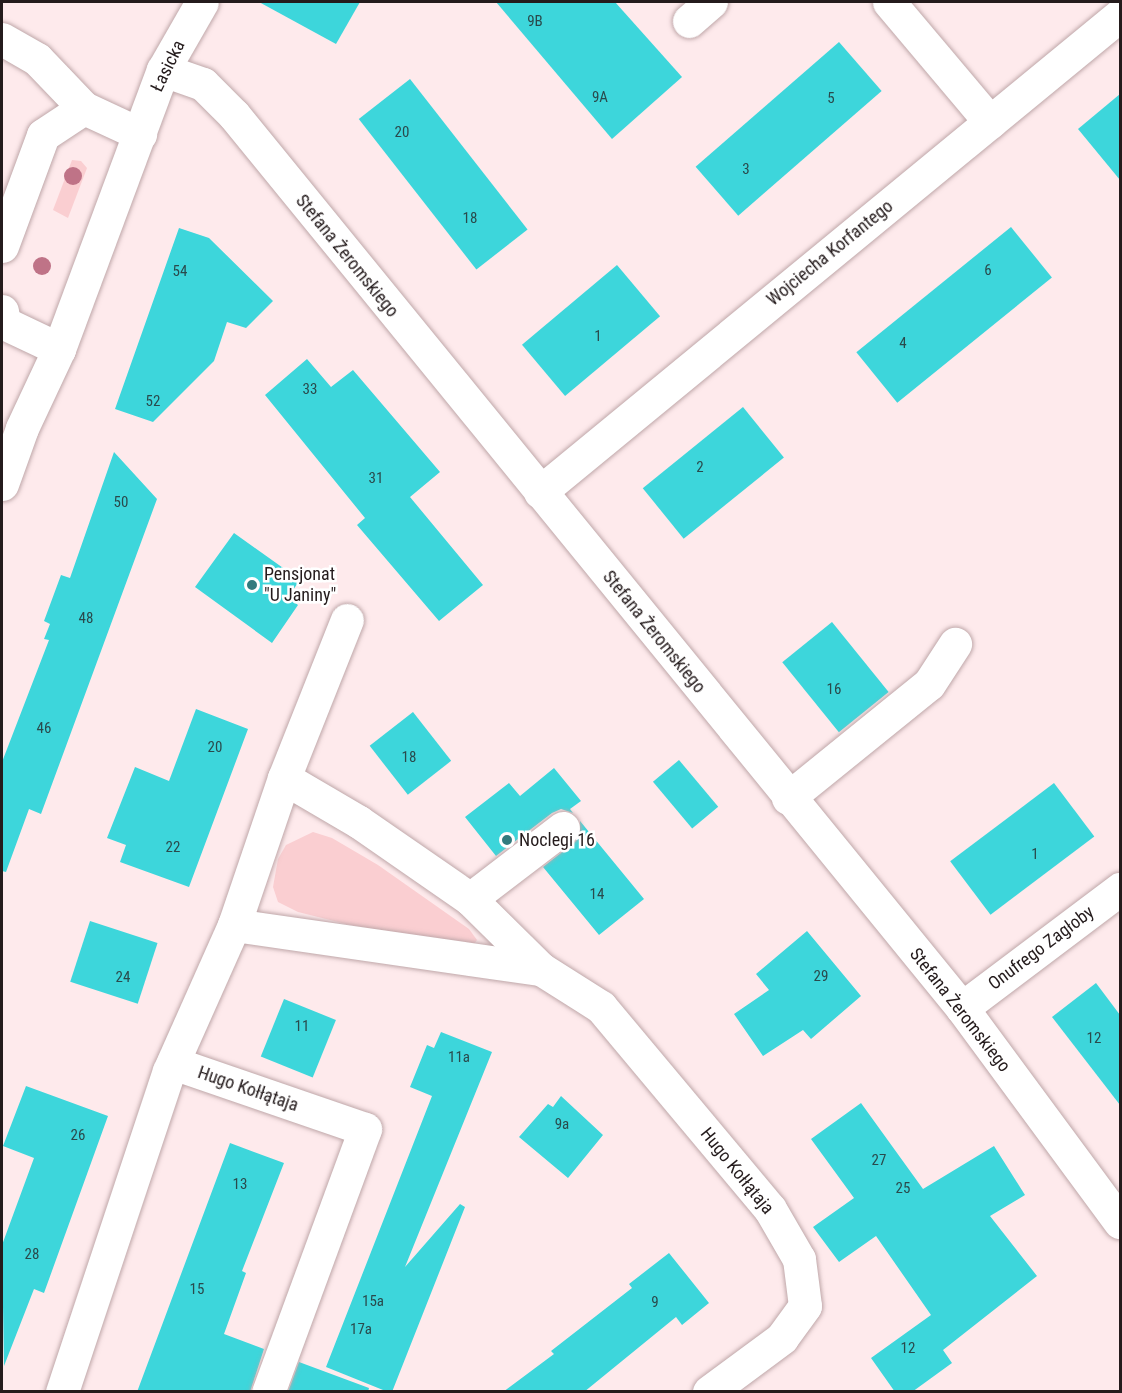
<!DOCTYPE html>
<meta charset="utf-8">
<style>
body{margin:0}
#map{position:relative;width:1122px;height:1393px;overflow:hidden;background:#feeaec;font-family:"Roboto Condensed",sans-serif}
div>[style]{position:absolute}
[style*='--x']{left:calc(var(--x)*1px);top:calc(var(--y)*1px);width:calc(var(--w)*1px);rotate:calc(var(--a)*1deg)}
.green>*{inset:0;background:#faced1}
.building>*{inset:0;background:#3dd6db;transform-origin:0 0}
.roads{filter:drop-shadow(0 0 2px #bfa7a9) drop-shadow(0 0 2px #bfa7a9)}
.minor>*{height:33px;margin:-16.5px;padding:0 16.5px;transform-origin:16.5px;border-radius:16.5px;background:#fff}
.trees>*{width:18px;height:18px;margin:-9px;border-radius:50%;background:#bf7387}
.dots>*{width:16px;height:16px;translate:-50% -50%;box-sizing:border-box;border:3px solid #fff;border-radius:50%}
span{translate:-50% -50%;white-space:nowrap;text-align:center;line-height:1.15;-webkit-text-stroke:5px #fff;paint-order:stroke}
.number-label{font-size:15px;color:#2a4a4c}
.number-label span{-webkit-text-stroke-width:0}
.street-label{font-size:18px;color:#241b1c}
.poi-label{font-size:18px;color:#241b1c}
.left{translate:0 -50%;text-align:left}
.frame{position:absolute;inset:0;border:3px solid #241b1c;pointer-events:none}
</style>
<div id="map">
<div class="green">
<div style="clip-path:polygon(72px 160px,81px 161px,87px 168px,68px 218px,53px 210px)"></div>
<div style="clip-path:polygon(313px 832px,332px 838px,378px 865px,469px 929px,477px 940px,471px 948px,346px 924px,298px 912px,278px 902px,273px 887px,278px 859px,286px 845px)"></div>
</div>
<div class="building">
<div style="clip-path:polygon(259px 2px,360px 2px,336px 44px)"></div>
<div style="clip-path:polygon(496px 2px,615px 2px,682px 77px,612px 139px)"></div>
<div style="left:839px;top:42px;width:65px;height:190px;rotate:49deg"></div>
<div style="left:410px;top:79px;width:191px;height:65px;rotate:52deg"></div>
<div style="clip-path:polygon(1120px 94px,1120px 180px,1078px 129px)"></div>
<div style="left:1011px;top:227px;width:65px;height:199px;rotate:51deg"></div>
<div style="clip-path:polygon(179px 228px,209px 238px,273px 301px,246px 328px,227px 322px,214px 361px,153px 422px,115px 409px)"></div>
<div style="left:617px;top:265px;width:67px;height:124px;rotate:50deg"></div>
<div style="clip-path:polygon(307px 359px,331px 387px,353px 370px,440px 472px,410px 497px,483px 585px,439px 621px,357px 525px,365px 518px,265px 395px)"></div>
<div style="left:743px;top:407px;width:65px;height:129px;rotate:51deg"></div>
<div style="clip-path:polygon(114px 452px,157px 499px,41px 814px,29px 809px,6px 872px,2px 871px,2px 762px,49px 640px,44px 639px,50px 624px,44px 621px,61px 575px,70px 578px)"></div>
<div style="clip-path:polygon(234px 533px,300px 580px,288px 597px,298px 605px,272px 643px,195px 587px)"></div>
<div style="left:832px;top:622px;width:90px;height:64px;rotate:51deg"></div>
<div style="clip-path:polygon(196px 709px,248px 729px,189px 887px,120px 862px,126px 845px,107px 838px,135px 767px,169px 781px)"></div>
<div style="left:413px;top:712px;width:62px;height:55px;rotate:52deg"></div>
<div style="left:679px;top:760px;width:61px;height:34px;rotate:50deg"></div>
<div style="clip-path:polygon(554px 768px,581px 801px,570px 809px,573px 813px,561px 809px,552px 813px,496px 856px,465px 817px,509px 783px,520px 796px)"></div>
<div style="left:1054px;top:783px;width:67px;height:130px;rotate:53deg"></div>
<div style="clip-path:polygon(580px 821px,644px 899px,599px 935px,543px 867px,575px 842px,580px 835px)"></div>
<div style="left:90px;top:921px;width:71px;height:64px;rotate:18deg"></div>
<div style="clip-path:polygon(807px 931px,861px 996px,811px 1039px,803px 1030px,763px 1056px,734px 1014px,769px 990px,756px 974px)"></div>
<div style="clip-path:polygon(1096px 983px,1120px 1015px,1120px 1105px,1052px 1017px)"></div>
<div style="left:284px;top:999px;width:56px;height:62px;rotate:22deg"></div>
<div style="clip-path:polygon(441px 1032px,492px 1052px,405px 1267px,460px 1204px,465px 1207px,392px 1392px,388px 1392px,326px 1367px,432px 1096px,410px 1087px,427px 1045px,434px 1048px)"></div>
<div style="clip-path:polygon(26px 1086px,108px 1116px,44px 1293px,34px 1289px,4px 1366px,2px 1245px,34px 1158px,3px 1146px)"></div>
<div style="clip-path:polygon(561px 1096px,603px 1135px,568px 1178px,519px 1137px,548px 1104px,553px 1107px)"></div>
<div style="clip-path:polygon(861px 1103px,923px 1189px,994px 1146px,1025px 1195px,990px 1216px,1037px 1276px,943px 1350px,952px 1363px,912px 1392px,895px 1392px,871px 1358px,931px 1315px,876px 1236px,839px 1262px,813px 1227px,854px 1198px,811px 1139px)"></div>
<div style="clip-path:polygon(230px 1143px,284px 1163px,242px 1271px,246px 1273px,224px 1334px,264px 1349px,250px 1392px,137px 1392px)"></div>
<div style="clip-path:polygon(669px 1253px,709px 1303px,682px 1325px,676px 1317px,584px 1392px,503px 1392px,554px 1354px,551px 1351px,632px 1288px,629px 1284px)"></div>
<div style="clip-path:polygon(299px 1362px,369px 1388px,368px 1392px,288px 1392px)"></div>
</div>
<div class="roads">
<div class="minor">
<div style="--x:889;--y:2;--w:157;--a:49.9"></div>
<div style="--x:689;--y:21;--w:29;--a:-41"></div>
<div style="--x:2;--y:39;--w:40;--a:29.7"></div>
<div style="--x:37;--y:59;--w:68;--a:46.2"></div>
<div style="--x:84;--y:108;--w:62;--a:24.9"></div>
<div style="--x:163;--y:70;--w:42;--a:19.3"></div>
<div style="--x:203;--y:84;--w:44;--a:45"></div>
<div style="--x:234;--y:115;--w:1152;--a:50.81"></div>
<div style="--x:962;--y:1008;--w:266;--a:53.6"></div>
<div style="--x:2;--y:246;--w:118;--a:-69.7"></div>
<div style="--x:43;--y:135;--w:49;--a:-33.4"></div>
<div style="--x:2;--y:311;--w:12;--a:81"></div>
<div style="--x:4;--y:323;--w:61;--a:25.3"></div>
<div style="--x:2;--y:484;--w:59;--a:-70.3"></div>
<div style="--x:22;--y:428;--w:87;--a:-64.9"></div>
<div style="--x:59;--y:349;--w:298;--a:-69.6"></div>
<div style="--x:163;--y:70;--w:78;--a:-60.2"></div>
<div style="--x:540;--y:492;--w:751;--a:-39.43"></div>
<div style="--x:284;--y:778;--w:87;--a:30.4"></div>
<div style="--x:359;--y:822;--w:135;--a:34.7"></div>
<div style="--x:470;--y:899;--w:100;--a:44.6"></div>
<div style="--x:541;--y:969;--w:71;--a:32.3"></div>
<div style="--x:601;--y:1007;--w:263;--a:50.1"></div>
<div style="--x:770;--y:1209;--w:58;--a:59.9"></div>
<div style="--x:799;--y:1259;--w:47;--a:82.7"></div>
<div style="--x:805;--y:1306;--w:39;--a:126"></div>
<div style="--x:782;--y:1338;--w:91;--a:143.5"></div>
<div style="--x:788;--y:798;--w:181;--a:-39"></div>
<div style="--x:929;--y:684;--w:48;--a:-57"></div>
<div style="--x:470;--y:899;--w:117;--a:-37.4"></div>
<div style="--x:234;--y:925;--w:310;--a:8.2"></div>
<div style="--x:962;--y:1008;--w:198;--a:-37"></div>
<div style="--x:173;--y:1063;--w:203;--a:19"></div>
<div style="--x:365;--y:1129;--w:280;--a:110.2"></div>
<div style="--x:62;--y:1392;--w:338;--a:-71.6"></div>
<div style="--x:169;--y:1071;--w:160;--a:-66"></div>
<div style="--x:234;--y:925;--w:155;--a:-71.2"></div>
<div style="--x:284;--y:778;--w:170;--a:-68.3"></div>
</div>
</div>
<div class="trees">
<div style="left:73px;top:176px"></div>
<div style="left:42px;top:266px"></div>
</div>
<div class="dots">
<div style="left:252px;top:585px;background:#327b7e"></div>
<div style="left:507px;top:840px;background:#327b7e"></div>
</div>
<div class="number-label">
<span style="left:535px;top:22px">9B</span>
<span style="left:600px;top:98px">9A</span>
<span style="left:831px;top:99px">5</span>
<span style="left:402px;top:133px">20</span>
<span style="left:746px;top:170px">3</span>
<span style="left:470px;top:219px">18</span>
<span style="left:988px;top:271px">6</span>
<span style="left:180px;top:272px">54</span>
<span style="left:598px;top:337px">1</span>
<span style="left:903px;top:344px">4</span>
<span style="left:310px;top:390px">33</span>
<span style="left:153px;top:402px">52</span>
<span style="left:700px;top:468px">2</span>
<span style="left:376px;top:479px">31</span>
<span style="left:121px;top:503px">50</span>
<span style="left:86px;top:619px">48</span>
<span style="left:834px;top:690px">16</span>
<span style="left:44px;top:729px">46</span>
<span style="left:215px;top:748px">20</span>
<span style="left:409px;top:758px">18</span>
<span style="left:173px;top:848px">22</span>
<span style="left:1035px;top:855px">1</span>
<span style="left:597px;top:895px">14</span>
<span style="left:821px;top:977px">29</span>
<span style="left:123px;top:978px">24</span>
<span style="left:302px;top:1027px">11</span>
<span style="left:1094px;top:1039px">12</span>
<span style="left:459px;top:1058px">11a</span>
<span style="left:562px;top:1125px">9a</span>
<span style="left:78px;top:1136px">26</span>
<span style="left:879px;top:1161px">27</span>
<span style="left:240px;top:1185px">13</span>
<span style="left:903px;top:1189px">25</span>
<span style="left:32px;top:1255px">28</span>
<span style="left:197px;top:1290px">15</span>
<span style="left:373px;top:1302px">15a</span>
<span style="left:655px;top:1303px">9</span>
<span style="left:361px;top:1330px">17a</span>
<span style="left:908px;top:1349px">12</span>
</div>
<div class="street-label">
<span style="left:168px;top:66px;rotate:-64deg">Łasicka</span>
<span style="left:830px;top:253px;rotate:-39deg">Wojciecha Korfantego</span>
<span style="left:347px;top:256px;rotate:51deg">Stefana Żeromskiego</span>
<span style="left:654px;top:632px;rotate:51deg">Stefana Żeromskiego</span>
<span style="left:1041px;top:948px;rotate:-37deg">Onufrego Zagłoby</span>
<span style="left:960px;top:1010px;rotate:52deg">Stefana Żeromskiego</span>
<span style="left:248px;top:1089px;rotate:19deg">Hugo Kołłątaja</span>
<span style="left:737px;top:1171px;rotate:51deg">Hugo Kołłątaja</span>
</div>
<div class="poi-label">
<span class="left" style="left:264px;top:585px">Pensjonat<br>"U Janiny"</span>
<span class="left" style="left:519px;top:840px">Noclegi 16</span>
</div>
<div class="frame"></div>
</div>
